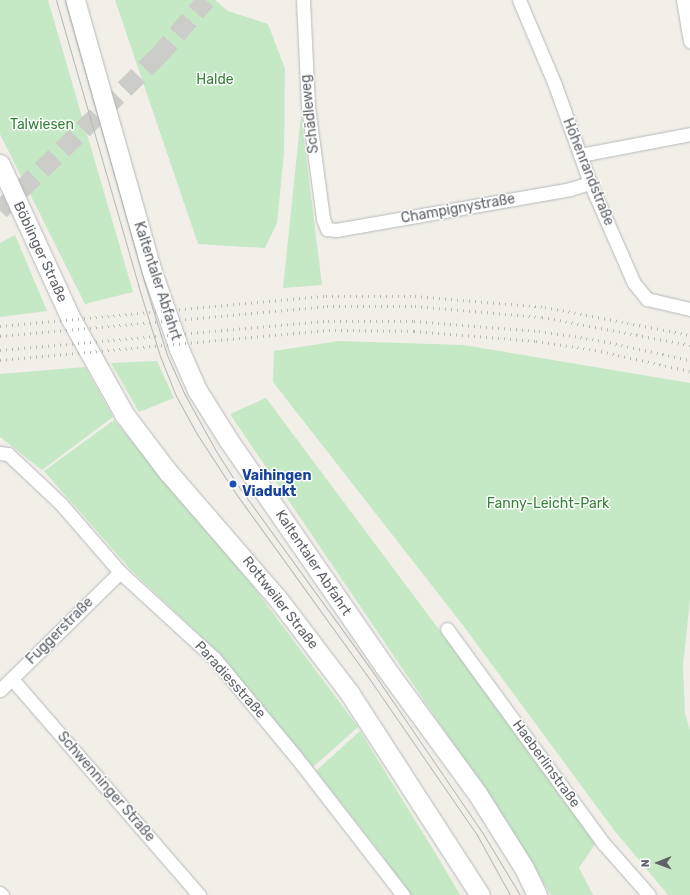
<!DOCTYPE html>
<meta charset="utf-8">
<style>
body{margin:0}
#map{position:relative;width:690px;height:895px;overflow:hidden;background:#f1efe8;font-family:Rubik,sans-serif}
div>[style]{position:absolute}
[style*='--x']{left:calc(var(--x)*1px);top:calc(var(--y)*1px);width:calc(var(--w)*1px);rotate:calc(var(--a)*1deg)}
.green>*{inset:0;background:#c5e8c5}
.secondary-tunnel>*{height:19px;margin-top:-9.5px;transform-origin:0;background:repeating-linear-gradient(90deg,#ccccc8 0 19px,transparent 0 29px)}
.roads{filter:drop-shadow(0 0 1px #b5b8bc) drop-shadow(0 0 1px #b5b8bc)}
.street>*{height:13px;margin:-6.5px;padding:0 6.5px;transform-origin:6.5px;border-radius:6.5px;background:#fff}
.secondary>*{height:19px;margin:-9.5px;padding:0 9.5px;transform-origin:9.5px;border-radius:9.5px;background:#fff}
.tram>*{height:1px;margin:-0.5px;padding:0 0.5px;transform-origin:0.5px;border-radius:0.5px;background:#b6b7b8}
.rail>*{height:3px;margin-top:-1.5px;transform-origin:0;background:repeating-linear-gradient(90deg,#b6b7b8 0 1px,transparent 0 6px)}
.dots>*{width:11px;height:11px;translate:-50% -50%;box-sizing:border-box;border:2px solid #fff;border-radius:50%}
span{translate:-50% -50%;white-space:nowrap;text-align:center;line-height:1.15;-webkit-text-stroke:3px #fff;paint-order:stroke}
.park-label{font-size:14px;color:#348238}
.street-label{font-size:14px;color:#5f6368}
.transit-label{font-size:14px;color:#164399;font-weight:700}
.left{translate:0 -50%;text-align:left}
.north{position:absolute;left:638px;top:843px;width:40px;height:40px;-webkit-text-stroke:3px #fff;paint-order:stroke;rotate:269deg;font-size:11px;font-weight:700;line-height:16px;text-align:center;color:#5f6368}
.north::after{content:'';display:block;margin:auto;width:14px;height:18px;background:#5f6368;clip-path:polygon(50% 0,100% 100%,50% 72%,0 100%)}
</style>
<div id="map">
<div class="green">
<div style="clip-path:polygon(0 0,48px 0,133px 292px,85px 304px,0 134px)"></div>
<div style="clip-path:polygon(115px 0,215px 0,228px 11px,268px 24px,285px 69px,284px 153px,277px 223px,265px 248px,198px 244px)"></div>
<div style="clip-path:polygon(301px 115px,322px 285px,283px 288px)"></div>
<div style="clip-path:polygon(15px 235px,47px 311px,0 317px,0 243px)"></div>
<div style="clip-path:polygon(339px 341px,463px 345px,690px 383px,690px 599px,683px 666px,685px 714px,690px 730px,690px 895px,668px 895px,614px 830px,462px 624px,273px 382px,274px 351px)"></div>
<div style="clip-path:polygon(157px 361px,174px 398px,139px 412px,111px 363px)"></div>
<div style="clip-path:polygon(85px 367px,113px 417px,42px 470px,0 437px,0 374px)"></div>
<div style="clip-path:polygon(266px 398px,597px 841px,579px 868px,593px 895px,551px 895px,509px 826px,230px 414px)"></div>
<div style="clip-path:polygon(114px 420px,252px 585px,358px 727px,313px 767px,221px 655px,131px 570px,44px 471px)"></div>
<div style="clip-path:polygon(360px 731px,442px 864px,460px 895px,409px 895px,382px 855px,316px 771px)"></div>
</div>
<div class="secondary-tunnel">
<div style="--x:0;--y:210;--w:221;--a:-44.3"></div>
<div style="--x:158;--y:56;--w:74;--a:-49.4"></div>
</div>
<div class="roads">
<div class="street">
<div style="--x:303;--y:0;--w:106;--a:87.3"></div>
<div style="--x:308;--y:106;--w:114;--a:82.4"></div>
<div style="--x:323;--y:219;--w:11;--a:68"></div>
<div style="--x:327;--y:229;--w:9;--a:6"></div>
<div style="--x:336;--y:230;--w:238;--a:-9.9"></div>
<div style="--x:570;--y:189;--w:21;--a:-17"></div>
<div style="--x:519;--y:0;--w:92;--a:67"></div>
<div style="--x:555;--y:85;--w:104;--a:70.3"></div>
<div style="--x:590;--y:183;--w:109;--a:66.3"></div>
<div style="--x:634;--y:283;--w:21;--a:51"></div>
<div style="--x:647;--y:299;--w:44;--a:13.1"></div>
<div style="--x:683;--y:0;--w:42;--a:80.3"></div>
<div style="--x:580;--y:155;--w:112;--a:-10.8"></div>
<div style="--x:0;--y:453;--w:8;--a:7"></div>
<div style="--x:8;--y:454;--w:73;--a:43.3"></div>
<div style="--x:61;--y:504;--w:90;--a:49.1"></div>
<div style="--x:120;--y:572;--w:127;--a:42.5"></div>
<div style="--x:214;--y:658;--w:129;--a:50.4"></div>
<div style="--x:296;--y:757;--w:175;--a:52.2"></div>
<div style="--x:447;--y:629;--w:266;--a:53.9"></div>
<div style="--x:604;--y:844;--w:68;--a:48.6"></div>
<div style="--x:12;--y:679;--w:286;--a:49.1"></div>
<div style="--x:0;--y:690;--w:168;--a:-44.5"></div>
<div style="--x:0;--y:893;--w:3;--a:45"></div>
</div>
<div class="secondary">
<div style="--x:75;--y:0;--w:280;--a:74.2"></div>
<div style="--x:151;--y:269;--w:85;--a:70.7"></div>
<div style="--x:179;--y:349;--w:45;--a:66.3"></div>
<div style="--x:197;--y:390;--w:60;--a:57.9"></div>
<div style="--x:229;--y:441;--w:273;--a:55.4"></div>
<div style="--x:384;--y:666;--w:157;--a:53.8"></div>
<div style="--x:477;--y:793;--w:89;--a:57.9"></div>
<div style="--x:524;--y:868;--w:30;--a:64"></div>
<div style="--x:0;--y:164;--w:170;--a:65.4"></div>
<div style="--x:71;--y:319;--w:109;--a:60.8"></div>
<div style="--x:124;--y:414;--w:73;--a:52.8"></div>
<div style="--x:168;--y:472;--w:168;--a:49.1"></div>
<div style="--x:278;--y:599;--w:119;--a:52.8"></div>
<div style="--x:350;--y:694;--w:239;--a:57.1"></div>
</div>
</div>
<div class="tram">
<div style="--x:56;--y:0;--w:297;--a:73.9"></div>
<div style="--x:138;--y:285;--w:74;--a:72.8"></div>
<div style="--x:160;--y:356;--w:43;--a:68.2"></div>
<div style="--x:176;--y:396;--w:43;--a:61.1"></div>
<div style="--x:197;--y:434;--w:68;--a:57"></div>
<div style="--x:234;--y:491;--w:226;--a:54.2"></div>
<div style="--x:366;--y:674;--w:196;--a:55.4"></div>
<div style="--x:477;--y:835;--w:68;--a:61.2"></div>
<div style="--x:65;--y:0;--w:295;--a:74.3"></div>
<div style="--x:145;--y:284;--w:74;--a:72.8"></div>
<div style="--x:167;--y:355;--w:42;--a:65.9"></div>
<div style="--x:184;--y:393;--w:66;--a:61.1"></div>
<div style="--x:216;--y:451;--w:43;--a:57.4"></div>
<div style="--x:239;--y:487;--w:223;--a:54.1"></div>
<div style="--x:370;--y:668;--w:199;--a:55.7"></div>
<div style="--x:482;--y:832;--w:74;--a:58.9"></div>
</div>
<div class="rail">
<div style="--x:0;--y:326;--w:327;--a:-5.3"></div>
<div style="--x:326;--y:296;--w:89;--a:0"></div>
<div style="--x:415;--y:296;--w:130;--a:4.8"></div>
<div style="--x:545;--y:307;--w:148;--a:10.9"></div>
<div style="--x:0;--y:336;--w:328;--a:-5.2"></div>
<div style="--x:327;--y:306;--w:88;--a:0"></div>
<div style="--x:415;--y:306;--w:127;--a:5"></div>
<div style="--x:542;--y:317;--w:151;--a:10.7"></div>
<div style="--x:0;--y:350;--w:329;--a:-5.1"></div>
<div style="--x:328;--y:321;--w:86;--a:0"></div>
<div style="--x:414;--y:321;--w:125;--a:4.6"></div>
<div style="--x:539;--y:331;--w:60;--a:8.7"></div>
<div style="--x:598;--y:340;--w:94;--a:12.3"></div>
<div style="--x:0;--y:360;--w:330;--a:-5.2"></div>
<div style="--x:329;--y:330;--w:85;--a:0.7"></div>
<div style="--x:414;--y:331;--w:122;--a:4.7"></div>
<div style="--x:536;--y:341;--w:60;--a:8.7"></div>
<div style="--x:595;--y:350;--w:97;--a:12.5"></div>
</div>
<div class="dots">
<div style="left:233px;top:484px;background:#1a4fb4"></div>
</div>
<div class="park-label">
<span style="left:215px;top:80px">Halde</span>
<span style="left:42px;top:125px">Talwiesen</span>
<span style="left:548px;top:504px">Fanny-Leicht-Park</span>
</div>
<div class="street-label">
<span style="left:310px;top:114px;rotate:-96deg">Schädleweg</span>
<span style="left:588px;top:172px;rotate:68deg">Höhenrandstraße</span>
<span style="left:458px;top:209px;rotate:-10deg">Champignystraße</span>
<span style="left:40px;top:252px;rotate:65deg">Böblinger Straße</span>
<span style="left:157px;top:281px;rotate:72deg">Kaltentaler Abfahrt</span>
<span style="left:313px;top:563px;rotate:56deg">Kaltentaler Abfahrt</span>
<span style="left:280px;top:603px;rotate:52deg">Rottweiler Straße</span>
<span style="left:60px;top:631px;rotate:-45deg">Fuggerstraße</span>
<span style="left:230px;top:680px;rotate:48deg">Paradiesstraße</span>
<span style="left:546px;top:764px;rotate:54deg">Haeberlinstraße</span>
<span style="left:106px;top:787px;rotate:49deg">Schwenninger Straße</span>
</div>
<div class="transit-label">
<span class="left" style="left:242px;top:484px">Vaihingen<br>Viadukt</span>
</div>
<div class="north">N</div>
</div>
